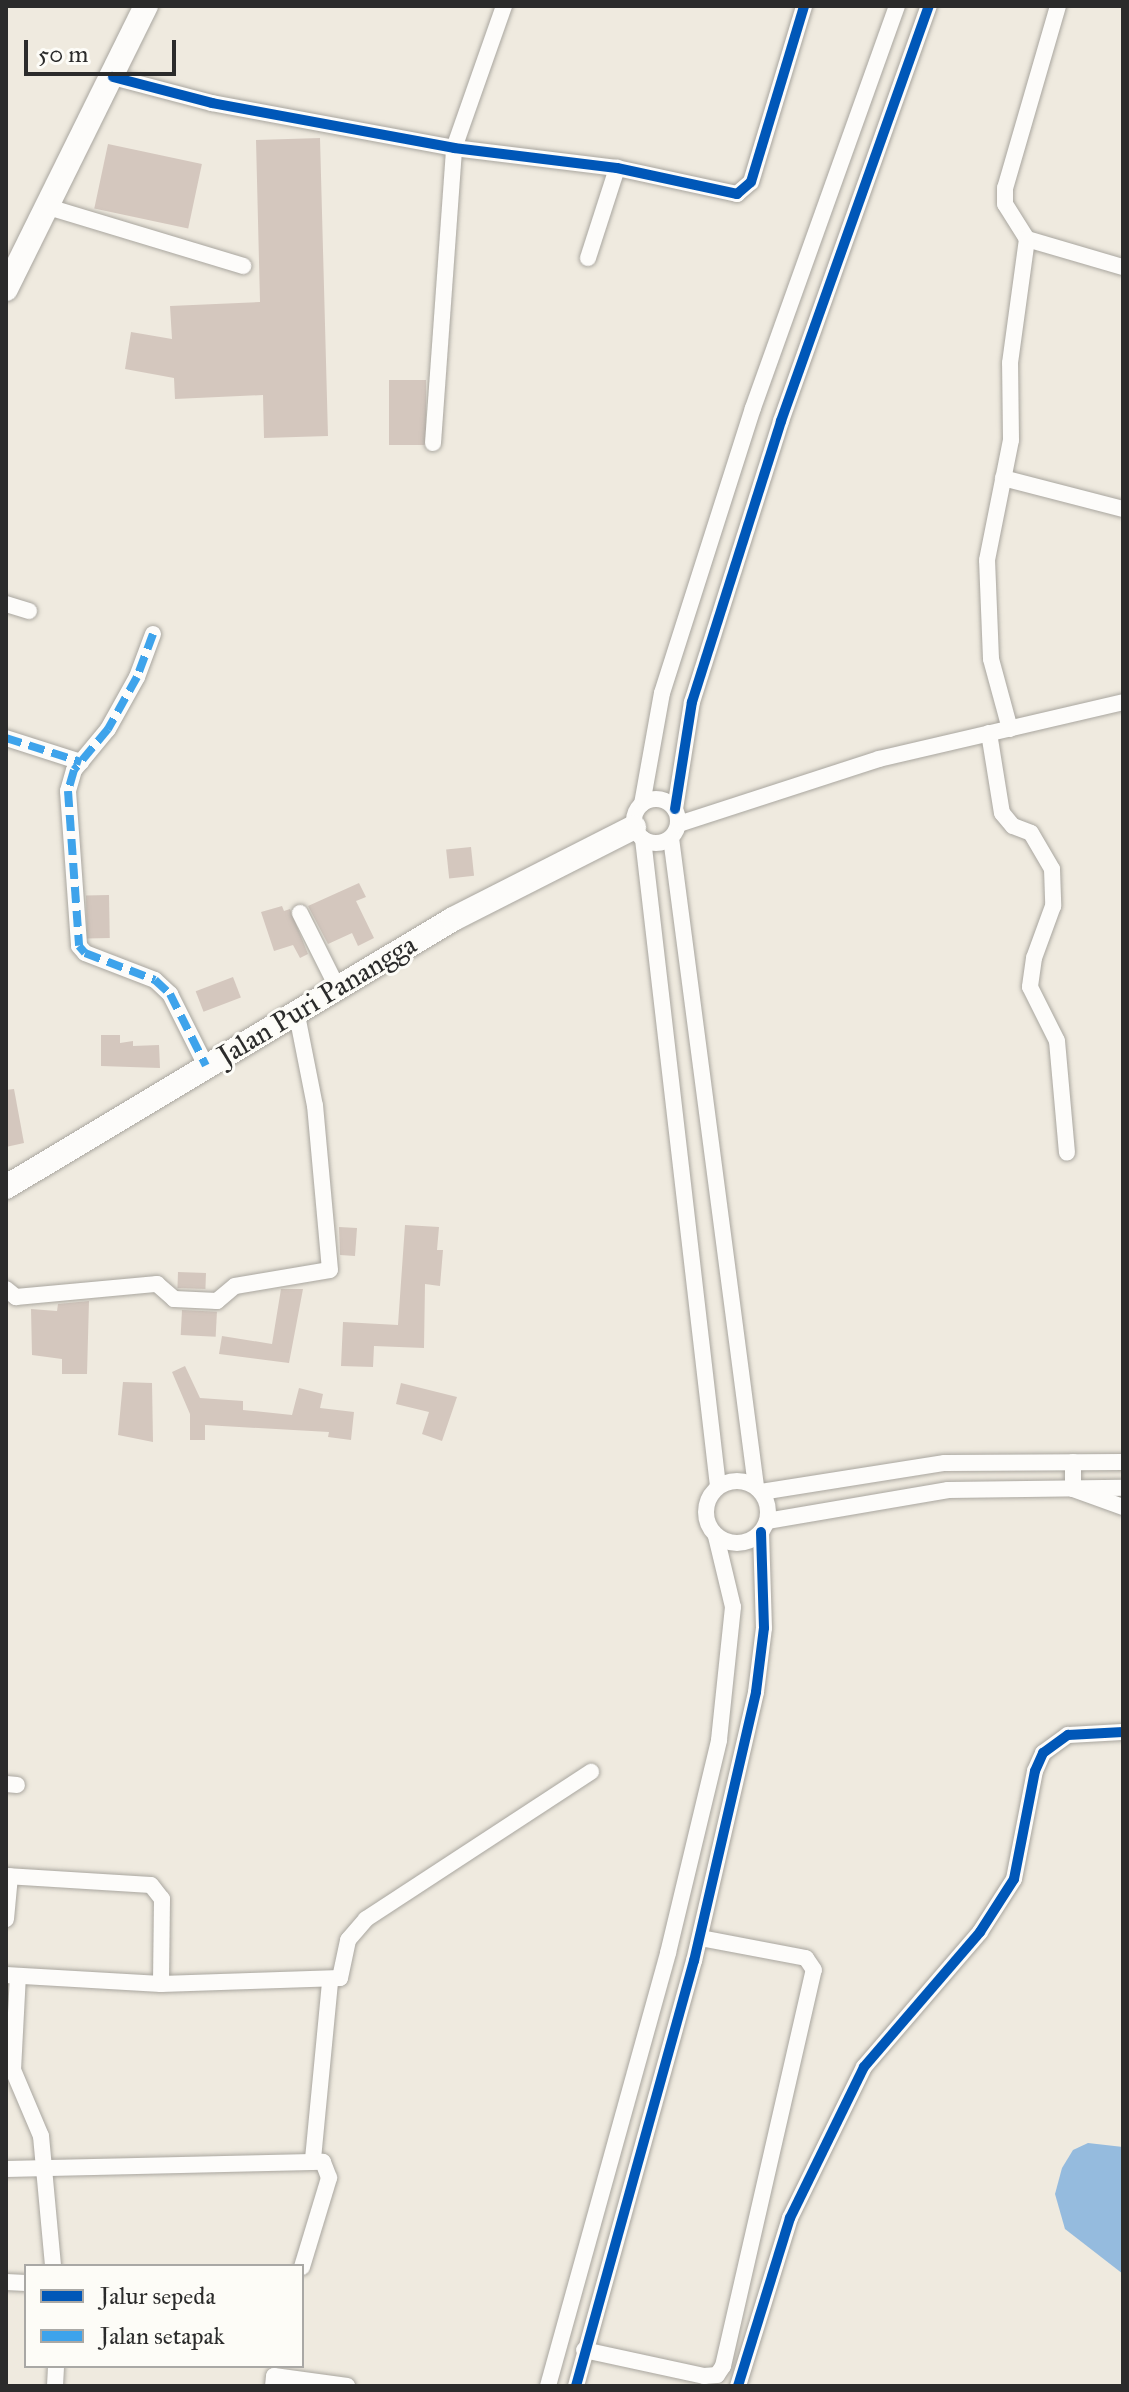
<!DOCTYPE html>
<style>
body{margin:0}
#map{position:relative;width:1129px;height:2392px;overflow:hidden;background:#efeadf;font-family:"IM FELL Great Primer",serif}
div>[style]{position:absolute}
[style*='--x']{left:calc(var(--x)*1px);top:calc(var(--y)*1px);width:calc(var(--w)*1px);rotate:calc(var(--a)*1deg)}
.water>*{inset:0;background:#95bbde}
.building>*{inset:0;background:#d4c7be;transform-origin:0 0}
.roads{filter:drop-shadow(0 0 2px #a9a69f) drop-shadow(0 0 2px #a9a69f)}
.street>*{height:16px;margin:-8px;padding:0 8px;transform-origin:8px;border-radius:8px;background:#fdfcfa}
.street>.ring{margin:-8px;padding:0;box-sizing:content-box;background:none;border:16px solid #fdfcfa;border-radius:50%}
.secondary>*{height:24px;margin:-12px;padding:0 12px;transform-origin:12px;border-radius:12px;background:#fdfcfa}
.quiet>*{height:8px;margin-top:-4px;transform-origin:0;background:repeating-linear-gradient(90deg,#3ea3eb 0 16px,transparent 0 24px)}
.cycleway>*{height:10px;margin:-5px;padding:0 5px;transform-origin:5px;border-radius:5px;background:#0057b8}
span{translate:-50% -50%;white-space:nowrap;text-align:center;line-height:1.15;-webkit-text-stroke:6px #fdfcf7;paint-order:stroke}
.street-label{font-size:28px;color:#2b2b2b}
.frame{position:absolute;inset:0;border:8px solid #2b2b2b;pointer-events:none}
.legend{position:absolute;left:24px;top:2264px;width:280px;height:104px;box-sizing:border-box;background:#fdfcf7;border:2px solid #a9a8a5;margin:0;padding:10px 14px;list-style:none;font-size:24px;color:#2b2b2b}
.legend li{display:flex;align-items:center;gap:16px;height:40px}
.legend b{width:40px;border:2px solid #a9a8a5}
.scale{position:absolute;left:24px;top:40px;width:152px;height:36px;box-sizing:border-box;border:4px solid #2b2b2b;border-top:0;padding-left:10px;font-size:24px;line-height:28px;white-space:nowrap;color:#2b2b2b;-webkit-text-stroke:6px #fdfcf7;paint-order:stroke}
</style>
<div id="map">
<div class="water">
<div style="clip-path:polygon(1088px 2143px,1123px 2147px,1123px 2274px,1065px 2229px,1055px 2194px,1062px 2168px,1073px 2150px)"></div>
</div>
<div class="building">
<div style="clip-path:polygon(320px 138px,328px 436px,264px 438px,263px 395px,175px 399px,174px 378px,125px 369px,131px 332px,172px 339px,170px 306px,260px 302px,256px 140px)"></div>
<div style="left:108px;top:144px;width:96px;height:66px;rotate:12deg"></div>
<div style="left:389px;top:380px;width:37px;height:65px"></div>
<div style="left:471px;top:847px;width:29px;height:25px;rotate:84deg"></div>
<div style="clip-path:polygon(359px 883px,366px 897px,356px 901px,374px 938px,358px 946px,352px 933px,328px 944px,308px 906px)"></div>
<div style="left:109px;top:895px;width:43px;height:23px;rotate:89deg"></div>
<div style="clip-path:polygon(282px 906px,284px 911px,290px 909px,308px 954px,300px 958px,293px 945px,274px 951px,261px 912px)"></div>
<div style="left:233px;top:977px;width:22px;height:40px;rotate:69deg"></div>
<div style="clip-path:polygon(101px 1035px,120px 1035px,120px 1043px,133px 1041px,133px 1046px,159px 1045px,160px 1068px,101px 1066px)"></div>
<div style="clip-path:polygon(14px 1089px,24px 1143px,6px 1147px,6px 1090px)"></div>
<div style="clip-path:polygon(405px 1225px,439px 1227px,437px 1250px,443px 1250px,440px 1286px,425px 1284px,424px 1348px,374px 1346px,373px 1367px,341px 1366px,343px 1322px,398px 1325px)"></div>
<div style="clip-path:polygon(339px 1227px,357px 1228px,355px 1256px,340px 1255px)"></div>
<div style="left:178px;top:1272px;width:28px;height:16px;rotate:2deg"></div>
<div style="clip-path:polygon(281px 1289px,303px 1289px,289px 1363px,219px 1354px,222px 1336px,272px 1344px)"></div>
<div style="clip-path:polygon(89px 1301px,87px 1374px,62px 1374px,62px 1359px,32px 1355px,31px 1309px,57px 1311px,58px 1304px)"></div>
<div style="left:182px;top:1310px;width:35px;height:25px;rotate:3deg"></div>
<div style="clip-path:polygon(185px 1366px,200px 1398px,243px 1401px,243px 1410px,292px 1415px,299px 1388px,323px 1394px,320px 1408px,354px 1412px,351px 1440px,328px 1437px,329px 1432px,205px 1425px,205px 1440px,190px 1440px,190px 1414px,172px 1372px)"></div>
<div style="clip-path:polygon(123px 1382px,152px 1383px,153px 1442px,118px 1435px)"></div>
<div style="clip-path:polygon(401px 1383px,457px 1397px,442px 1441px,422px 1434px,429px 1412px,396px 1404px)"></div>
</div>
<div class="roads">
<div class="street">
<div style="--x:1058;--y:6;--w:190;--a:106.2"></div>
<div style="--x:1005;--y:188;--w:16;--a:90"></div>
<div style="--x:1005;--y:204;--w:41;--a:57.8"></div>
<div style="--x:1027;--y:239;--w:100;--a:16.3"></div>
<div style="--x:113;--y:77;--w:102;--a:14.7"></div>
<div style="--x:212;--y:103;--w:246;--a:10.5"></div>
<div style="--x:454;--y:148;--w:164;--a:7"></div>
<div style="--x:617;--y:168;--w:123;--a:12.2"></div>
<div style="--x:737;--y:194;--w:18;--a:-41"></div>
<div style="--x:751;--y:182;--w:184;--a:-73.2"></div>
<div style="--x:48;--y:207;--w:204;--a:16.8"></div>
<div style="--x:588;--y:258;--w:95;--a:-72.1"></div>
<div style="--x:433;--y:443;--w:296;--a:-85.9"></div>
<div style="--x:454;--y:148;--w:151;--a:-70.6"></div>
<div style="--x:1003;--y:478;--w:124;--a:14.5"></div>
<div style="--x:6;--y:604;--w:24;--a:17"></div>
<div style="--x:153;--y:634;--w:46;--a:110.4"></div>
<div style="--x:137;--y:677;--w:60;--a:119.1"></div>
<div style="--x:108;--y:729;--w:53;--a:129.7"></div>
<div style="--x:74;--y:770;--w:22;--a:106"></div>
<div style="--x:68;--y:791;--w:155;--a:85.9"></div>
<div style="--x:79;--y:946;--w:9;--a:49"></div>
<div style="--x:85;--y:953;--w:75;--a:21.1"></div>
<div style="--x:155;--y:980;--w:21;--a:43"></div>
<div style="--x:170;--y:994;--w:80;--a:63.4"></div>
<div style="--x:1010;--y:729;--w:73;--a:-105.2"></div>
<div style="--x:991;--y:659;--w:99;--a:-92.3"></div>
<div style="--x:987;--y:560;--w:122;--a:-78.7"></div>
<div style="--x:1011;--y:440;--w:77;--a:-90.7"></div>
<div style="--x:1010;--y:363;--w:125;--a:-82.2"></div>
<div style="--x:989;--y:733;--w:81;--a:80.8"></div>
<div style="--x:1002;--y:813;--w:17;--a:50"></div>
<div style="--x:1013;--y:826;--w:19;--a:21"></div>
<div style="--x:1031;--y:833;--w:42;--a:59.7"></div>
<div style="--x:1052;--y:869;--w:37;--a:88"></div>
<div style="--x:1053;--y:906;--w:55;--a:110.1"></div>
<div style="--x:1034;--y:958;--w:29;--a:98"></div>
<div style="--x:1030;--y:987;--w:60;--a:63.4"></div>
<div style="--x:1057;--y:1041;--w:112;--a:84.9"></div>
<div style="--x:6;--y:738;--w:79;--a:17.7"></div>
<div class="ring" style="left:634px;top:799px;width:28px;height:28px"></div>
<div style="--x:642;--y:804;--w:113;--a:-79.8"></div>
<div style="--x:662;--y:693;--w:299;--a:-72.3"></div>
<div style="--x:753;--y:408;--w:427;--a:-70.3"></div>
<div style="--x:675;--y:809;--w:108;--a:-81"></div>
<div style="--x:692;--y:702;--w:295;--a:-72.4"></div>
<div style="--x:781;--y:421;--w:441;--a:-70.4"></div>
<div style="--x:679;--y:824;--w:210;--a:-18"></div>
<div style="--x:879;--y:759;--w:251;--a:-13.1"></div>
<div style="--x:671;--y:838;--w:654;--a:82.53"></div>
<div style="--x:643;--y:839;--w:651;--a:83.39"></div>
<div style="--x:300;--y:913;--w:87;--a:63.4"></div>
<div style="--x:6;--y:1289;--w:13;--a:39"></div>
<div style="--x:16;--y:1297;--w:142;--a:-5.3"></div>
<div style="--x:157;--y:1284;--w:23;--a:41"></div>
<div style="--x:174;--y:1299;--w:43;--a:2.7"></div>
<div style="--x:217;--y:1301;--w:23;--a:-40"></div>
<div style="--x:235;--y:1286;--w:96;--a:-9.6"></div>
<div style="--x:330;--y:1270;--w:165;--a:-95.2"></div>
<div style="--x:315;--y:1106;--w:93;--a:-101.2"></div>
<div style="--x:1073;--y:1462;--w:27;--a:90"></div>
<div style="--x:1073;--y:1489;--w:53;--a:19.8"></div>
<div class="ring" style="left:706px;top:1481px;width:46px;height:46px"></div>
<div style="--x:761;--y:1492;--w:186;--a:-9"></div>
<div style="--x:945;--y:1463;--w:178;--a:-0.3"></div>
<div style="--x:767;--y:1521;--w:184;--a:-9.7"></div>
<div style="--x:948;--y:1490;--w:175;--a:-0.7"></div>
<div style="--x:6;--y:1784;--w:11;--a:5"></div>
<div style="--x:6;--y:1876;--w:145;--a:3.6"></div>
<div style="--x:151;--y:1885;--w:18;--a:52"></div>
<div style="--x:162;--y:1899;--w:85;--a:90.7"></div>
<div style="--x:6;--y:1919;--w:43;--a:-84.7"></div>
<div style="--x:6;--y:1975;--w:155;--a:3.3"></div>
<div style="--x:161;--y:1984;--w:179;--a:-1.9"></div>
<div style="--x:340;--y:1978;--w:39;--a:-78"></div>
<div style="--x:348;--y:1940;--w:28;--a:-49"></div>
<div style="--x:366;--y:1919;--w:269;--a:-33.2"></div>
<div style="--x:6;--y:2069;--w:7;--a:8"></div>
<div style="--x:13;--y:2070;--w:94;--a:-87"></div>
<div style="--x:13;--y:2070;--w:72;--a:67"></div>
<div style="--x:41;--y:2136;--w:131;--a:84.7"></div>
<div style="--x:313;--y:2159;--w:179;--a:-84.5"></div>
<div style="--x:6;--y:2169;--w:317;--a:-1.3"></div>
<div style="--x:323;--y:2162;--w:17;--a:69"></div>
<div style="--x:329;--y:2178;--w:93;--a:106.9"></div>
<div style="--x:6;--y:2282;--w:20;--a:3"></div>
<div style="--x:584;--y:2350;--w:123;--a:12.2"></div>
<div style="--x:704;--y:2376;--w:13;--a:-4"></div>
<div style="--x:717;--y:2375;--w:11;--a:-56"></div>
<div style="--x:723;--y:2366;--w:406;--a:-77.1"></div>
<div style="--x:814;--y:1970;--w:14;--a:-124"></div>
<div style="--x:806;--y:1958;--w:108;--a:-169.3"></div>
<div style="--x:55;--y:2386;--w:20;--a:-87"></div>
<div style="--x:273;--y:2386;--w:10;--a:-84"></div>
<div style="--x:274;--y:2376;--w:74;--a:7.8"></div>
<div style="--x:548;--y:2386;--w:449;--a:-74.5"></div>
<div style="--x:668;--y:1953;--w:219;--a:-76.5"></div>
<div style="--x:719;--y:1740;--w:134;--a:-84"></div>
<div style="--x:733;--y:1607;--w:73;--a:-103.5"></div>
<div style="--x:576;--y:2386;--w:441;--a:-74.5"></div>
<div style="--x:694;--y:1961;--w:276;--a:-77"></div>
<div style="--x:756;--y:1692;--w:64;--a:-82.9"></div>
<div style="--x:764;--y:1628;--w:96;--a:-91.8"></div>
<div style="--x:738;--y:2386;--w:176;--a:-72.8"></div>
<div style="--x:790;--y:2218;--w:168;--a:-63.9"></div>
<div style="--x:864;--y:2067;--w:178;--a:-49.3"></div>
<div style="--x:980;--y:1932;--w:63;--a:-57.3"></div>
<div style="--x:1014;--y:1879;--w:110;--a:-79"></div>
<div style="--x:1035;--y:1771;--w:20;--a:-66"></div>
<div style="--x:1043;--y:1753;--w:31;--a:-36"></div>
<div style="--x:1068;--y:1735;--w:55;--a:-3.1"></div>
</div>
<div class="secondary">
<div style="--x:6;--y:289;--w:316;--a:-63.7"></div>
<div style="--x:6;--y:1187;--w:521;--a:-30.94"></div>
<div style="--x:453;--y:919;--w:203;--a:-26.9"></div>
</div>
</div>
<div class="quiet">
<div style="--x:153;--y:634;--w:46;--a:110.4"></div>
<div style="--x:137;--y:677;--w:60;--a:119.1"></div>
<div style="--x:108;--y:729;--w:53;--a:129.7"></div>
<div style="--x:74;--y:770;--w:22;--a:106"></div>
<div style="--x:68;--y:791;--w:155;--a:85.9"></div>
<div style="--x:79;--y:946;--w:9;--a:49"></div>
<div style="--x:85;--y:953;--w:75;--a:21.1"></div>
<div style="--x:155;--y:980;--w:21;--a:43"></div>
<div style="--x:170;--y:994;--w:80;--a:63.4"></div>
<div style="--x:6;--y:738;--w:79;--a:17.7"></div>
</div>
<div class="cycleway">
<div style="--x:113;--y:77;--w:102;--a:14.7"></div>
<div style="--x:212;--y:103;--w:246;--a:10.5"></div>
<div style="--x:454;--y:148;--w:164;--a:7"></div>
<div style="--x:617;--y:168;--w:123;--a:12.2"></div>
<div style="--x:737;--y:194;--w:18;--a:-41"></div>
<div style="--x:751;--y:182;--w:184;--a:-73.2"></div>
<div style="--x:675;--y:809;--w:108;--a:-81"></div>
<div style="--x:692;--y:702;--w:295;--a:-72.4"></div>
<div style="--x:781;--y:421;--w:441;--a:-70.4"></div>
<div style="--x:576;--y:2386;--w:441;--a:-74.5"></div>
<div style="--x:694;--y:1961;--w:276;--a:-77"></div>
<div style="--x:756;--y:1692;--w:64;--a:-82.9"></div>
<div style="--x:764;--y:1628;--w:96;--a:-91.8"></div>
<div style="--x:738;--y:2386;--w:176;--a:-72.8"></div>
<div style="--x:790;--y:2218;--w:168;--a:-63.9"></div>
<div style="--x:864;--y:2067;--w:178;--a:-49.3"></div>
<div style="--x:980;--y:1932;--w:63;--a:-57.3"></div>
<div style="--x:1014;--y:1879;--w:110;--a:-79"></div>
<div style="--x:1035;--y:1771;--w:20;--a:-66"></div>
<div style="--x:1043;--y:1753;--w:31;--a:-36"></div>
<div style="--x:1068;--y:1735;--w:55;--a:-3.1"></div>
</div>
<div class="street-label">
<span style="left:317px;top:1000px;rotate:-31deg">Jalan Puri Panangga</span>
</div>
<div class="frame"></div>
<ul class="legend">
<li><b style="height:10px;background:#0057b8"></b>Jalur sepeda</li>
<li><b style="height:10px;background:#3ea3eb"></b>Jalan setapak</li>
</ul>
<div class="scale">50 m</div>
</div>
